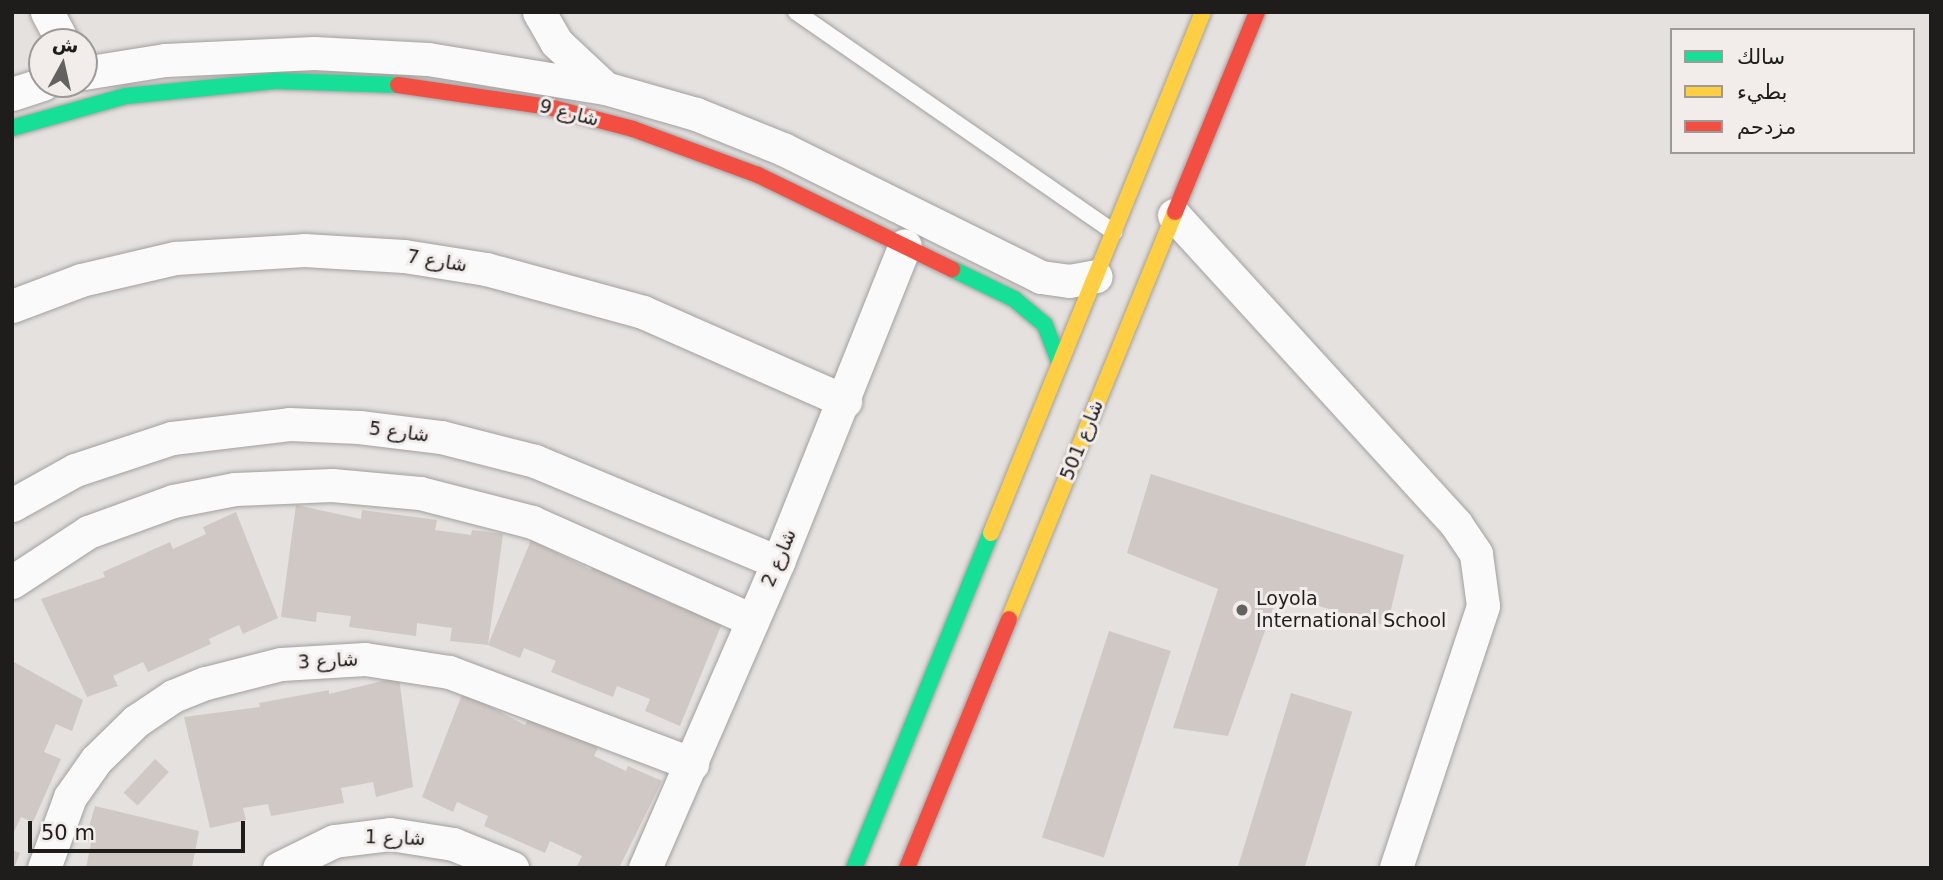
<!DOCTYPE html>
<meta charset="utf-8">
<style>
body{margin:0}
#map{position:relative;width:1943px;height:880px;overflow:hidden;background:#e4e1df;font-family:"DejaVu Sans",Vazirmatn,sans-serif}
div>[style]{position:absolute}
[style*='--x']{left:calc(var(--x)*1px);top:calc(var(--y)*1px);width:calc(var(--w)*1px);rotate:calc(var(--a)*1deg)}
.building>*{inset:0;background:#d0c8c4;transform-origin:0 0}
.roads{filter:drop-shadow(0 0 2px #a2a09f) drop-shadow(0 0 2px #a2a09f)}
.lane>*{height:16px;margin:-8px;padding:0 8px;transform-origin:8px;border-radius:8px;background:#fbfafa}
.street>*{height:33px;margin:-16.5px;padding:0 16.5px;transform-origin:16.5px;border-radius:16.5px;background:#fbfafa}
.fast>*{height:16px;margin:-8px;padding:0 8px;transform-origin:8px;border-radius:8px;background:#16e098}
.slow>*{height:16px;margin:-8px;padding:0 8px;transform-origin:8px;border-radius:8px;background:#ffcf43}
.jam>*{height:16px;margin:-8px;padding:0 8px;transform-origin:8px;border-radius:8px;background:#f24e42}
.dots>*{width:19px;height:19px;translate:-50% -50%;box-sizing:border-box;border:4px solid #f2edeb;border-radius:50%}
span{translate:-50% -50%;white-space:nowrap;text-align:center;line-height:1.15;-webkit-text-stroke:6px #f2edeb;paint-order:stroke}
.street-label{font-size:19px;color:#1f1d1c}
.poi-label{font-size:19px;color:#1f1d1c}
.left{translate:0 -50%;text-align:left}
.frame{position:absolute;inset:0;border:14px solid #1f1d1c;pointer-events:none}
.legend{position:absolute;left:1670px;top:28px;width:245px;height:126px;box-sizing:border-box;background:#f2edeb;border:2px solid #9e9a98;margin:0;padding:9px 12px;list-style:none;font-size:21px;color:#1f1d1c}
.legend li{display:flex;align-items:center;gap:14px;height:35px}
.legend b{width:35px;border:2px solid #9e9a98}
.north{position:absolute;left:28px;top:28px;width:70px;height:70px;box-sizing:border-box;background:#f2edeb;border:2px solid #9e9a98;border-radius:50%;rotate:8deg;font-size:19px;font-weight:700;line-height:28px;text-align:center;color:#1f1d1c}
.north::after{content:'';display:block;margin:auto;width:24px;height:32px;background:#646260;clip-path:polygon(50% 0,100% 100%,50% 72%,0 100%)}
.scale{position:absolute;left:28px;top:821px;width:217px;height:32px;box-sizing:border-box;border:4px solid #1f1d1c;border-top:0;padding-left:9px;font-size:21px;line-height:24px;white-space:nowrap;color:#1f1d1c;-webkit-text-stroke:5px #f2edeb;paint-order:stroke}
</style>
<div id="map">
<div class="building">
<div style="clip-path:polygon(1151px 474px,1404px 555px,1387px 626px,1278px 594px,1228px 736px,1173px 728px,1218px 589px,1127px 553px)"></div>
<div style="clip-path:polygon(296px 505px,361px 519px,362px 510px,437px 520px,435px 530px,471px 535px,472px 530px,503px 534px,488px 645px,450px 641px,452px 628px,417px 623px,416px 636px,349px 627px,351px 616px,317px 612px,316px 622px,281px 617px)"></div>
<div style="clip-path:polygon(236px 512px,278px 618px,243px 634px,239px 625px,209px 639px,211px 644px,148px 672px,143px 662px,113px 676px,118px 686px,87px 697px,41px 599px,105px 577px,103px 572px,170px 542px,173px 549px,206px 534px,203px 527px)"></div>
<div style="clip-path:polygon(531px 540px,591px 570px,594px 562px,664px 590px,660px 600px,723px 621px,680px 726px,645px 711px,650px 699px,617px 686px,613px 697px,551px 672px,556px 661px,524px 648px,520px 658px,488px 645px)"></div>
<div style="left:1109px;top:631px;width:65px;height:217px;rotate:18deg"></div>
<div style="clip-path:polygon(12px 661px,83px 700px,72px 731px,56px 724px,44px 752px,61px 759px,33px 822px,21px 817px,12px 836px)"></div>
<div style="clip-path:polygon(399px 677px,413px 787px,376px 797px,373px 782px,341px 788px,344px 803px,271px 816px,268px 804px,243px 808px,246px 820px,210px 828px,184px 717px,260px 707px,259px 703px,329px 690px,329px 694px)"></div>
<div style="clip-path:polygon(463px 692px,525px 725px,529px 717px,598px 747px,594px 756px,626px 771px,628px 766px,662px 781px,619px 868px,576px 868px,582px 856px,550px 841px,545px 853px,484px 826px,488px 816px,457px 802px,453px 812px,422px 797px)"></div>
<div style="left:1291px;top:693px;width:64px;height:184px;rotate:17deg"></div>
<div style="left:155px;top:759px;width:19px;height:46px;rotate:43deg"></div>
<div style="clip-path:polygon(95px 806px,199px 831px,192px 867px,86px 868px,91px 843px,85px 841px)"></div>
<div style="clip-path:polygon(12px 850px,20px 853px,14px 868px,12px 868px)"></div>
</div>
<div class="roads">
<div class="lane">
<div style="--x:796;--y:12;--w:387;--a:34.7"></div>
</div>
<div class="street">
<div style="--x:47;--y:12;--w:34;--a:62"></div>
<div style="--x:539;--y:12;--w:34;--a:60"></div>
<div style="--x:556;--y:42;--w:64;--a:43.1"></div>
<div style="--x:84;--y:73;--w:82;--a:-9.1"></div>
<div style="--x:165;--y:60;--w:149;--a:-2.7"></div>
<div style="--x:314;--y:53;--w:114;--a:3"></div>
<div style="--x:428;--y:59;--w:179;--a:9.3"></div>
<div style="--x:605;--y:88;--w:95;--a:15.9"></div>
<div style="--x:696;--y:114;--w:94;--a:21.9"></div>
<div style="--x:783;--y:149;--w:288;--a:26.4"></div>
<div style="--x:1041;--y:277;--w:28;--a:8"></div>
<div style="--x:1069;--y:281;--w:27;--a:-10"></div>
<div style="--x:12;--y:94;--w:32;--a:-18"></div>
<div style="--x:1174;--y:215;--w:418;--a:47.6"></div>
<div style="--x:1456;--y:524;--w:36;--a:56"></div>
<div style="--x:1476;--y:554;--w:52;--a:82.3"></div>
<div style="--x:1483;--y:606;--w:276;--a:108.4"></div>
<div style="--x:12;--y:306;--w:74;--a:-20.6"></div>
<div style="--x:81;--y:280;--w:97;--a:-13.2"></div>
<div style="--x:175;--y:258;--w:129;--a:-3.5"></div>
<div style="--x:304;--y:250;--w:100;--a:3.4"></div>
<div style="--x:404;--y:256;--w:83;--a:9"></div>
<div style="--x:486;--y:269;--w:163;--a:15.3"></div>
<div style="--x:643;--y:312;--w:221;--a:23.8"></div>
<div style="--x:12;--y:505;--w:72;--a:-29.1"></div>
<div style="--x:75;--y:470;--w:102;--a:-18.3"></div>
<div style="--x:172;--y:438;--w:118;--a:-6.8"></div>
<div style="--x:289;--y:424;--w:70;--a:2.5"></div>
<div style="--x:359;--y:427;--w:83;--a:7"></div>
<div style="--x:441;--y:437;--w:97;--a:14.3"></div>
<div style="--x:535;--y:461;--w:263;--a:22.6"></div>
<div style="--x:12;--y:582;--w:91;--a:-33.3"></div>
<div style="--x:88;--y:532;--w:90;--a:-20"></div>
<div style="--x:173;--y:501;--w:63;--a:-11"></div>
<div style="--x:235;--y:489;--w:97;--a:-2.4"></div>
<div style="--x:332;--y:485;--w:88;--a:5.2"></div>
<div style="--x:420;--y:493;--w:116;--a:14.5"></div>
<div style="--x:532;--y:522;--w:241;--a:24"></div>
<div style="--x:44;--y:868;--w:76;--a:-69.9"></div>
<div style="--x:70;--y:797;--w:45;--a:-54.9"></div>
<div style="--x:96;--y:760;--w:56;--a:-44.3"></div>
<div style="--x:136;--y:721;--w:45;--a:-34"></div>
<div style="--x:173;--y:696;--w:35;--a:-22"></div>
<div style="--x:206;--y:683;--w:77;--a:-14.2"></div>
<div style="--x:281;--y:664;--w:84;--a:-3.4"></div>
<div style="--x:365;--y:659;--w:85;--a:8.8"></div>
<div style="--x:449;--y:672;--w:260;--a:20.7"></div>
<div style="--x:279;--y:868;--w:61;--a:-26.1"></div>
<div style="--x:334;--y:841;--w:56;--a:-7.1"></div>
<div style="--x:390;--y:834;--w:64;--a:9"></div>
<div style="--x:453;--y:844;--w:64;--a:22.1"></div>
<div style="--x:645;--y:868;--w:334;--a:-66.5"></div>
<div style="--x:778;--y:562;--w:341;--a:-68.2"></div>
</div>
<div class="fast">
<div style="--x:12;--y:128;--w:118;--a:-15.7"></div>
<div style="--x:126;--y:96;--w:152;--a:-5.7"></div>
<div style="--x:277;--y:81;--w:121;--a:1.9"></div>
<div style="--x:952;--y:269;--w:69;--a:25.8"></div>
<div style="--x:1014;--y:299;--w:40;--a:40"></div>
<div style="--x:1045;--y:325;--w:40;--a:69"></div>
<div style="--x:854;--y:868;--w:362;--a:-67.8"></div>
</div>
<div class="slow">
<div style="--x:991;--y:533;--w:562;--a:-67.86"></div>
<div style="--x:1009;--y:619;--w:440;--a:-67.8"></div>
</div>
<div class="jam">
<div style="--x:398;--y:85;--w:153;--a:8.3"></div>
<div style="--x:549;--y:107;--w:87;--a:14.7"></div>
<div style="--x:633;--y:129;--w:133;--a:20.2"></div>
<div style="--x:758;--y:175;--w:216;--a:25.9"></div>
<div style="--x:1175;--y:212;--w:216;--a:-67.7"></div>
<div style="--x:907;--y:868;--w:269;--a:-67.7"></div>
</div>
</div>
<div class="dots">
<div style="left:1242px;top:610px;background:#646260"></div>
</div>
<div class="street-label">
<span style="left:569px;top:113px;rotate:14deg">شارع 9</span>
<span style="left:437px;top:261px;rotate:9deg">شارع 7</span>
<span style="left:399px;top:432px;rotate:7deg">شارع 5</span>
<span style="left:1082px;top:440px;rotate:-68deg">شارع 501</span>
<span style="left:779px;top:558px;rotate:-67deg">شارع 2</span>
<span style="left:328px;top:661px;rotate:-3deg">شارع 3</span>
<span style="left:395px;top:838px;rotate:2deg">شارع 1</span>
</div>
<div class="poi-label">
<span class="left" style="left:1256px;top:610px">Loyola<br>International School</span>
</div>
<div class="frame"></div>
<ul class="legend">
<li><b style="height:9px;background:#16e098"></b>سالك</li>
<li><b style="height:9px;background:#ffcf43"></b>بطيء</li>
<li><b style="height:9px;background:#f24e42"></b>مزدحم</li>
</ul>
<div class="north">ش</div>
<div class="scale">50 m</div>
</div>
